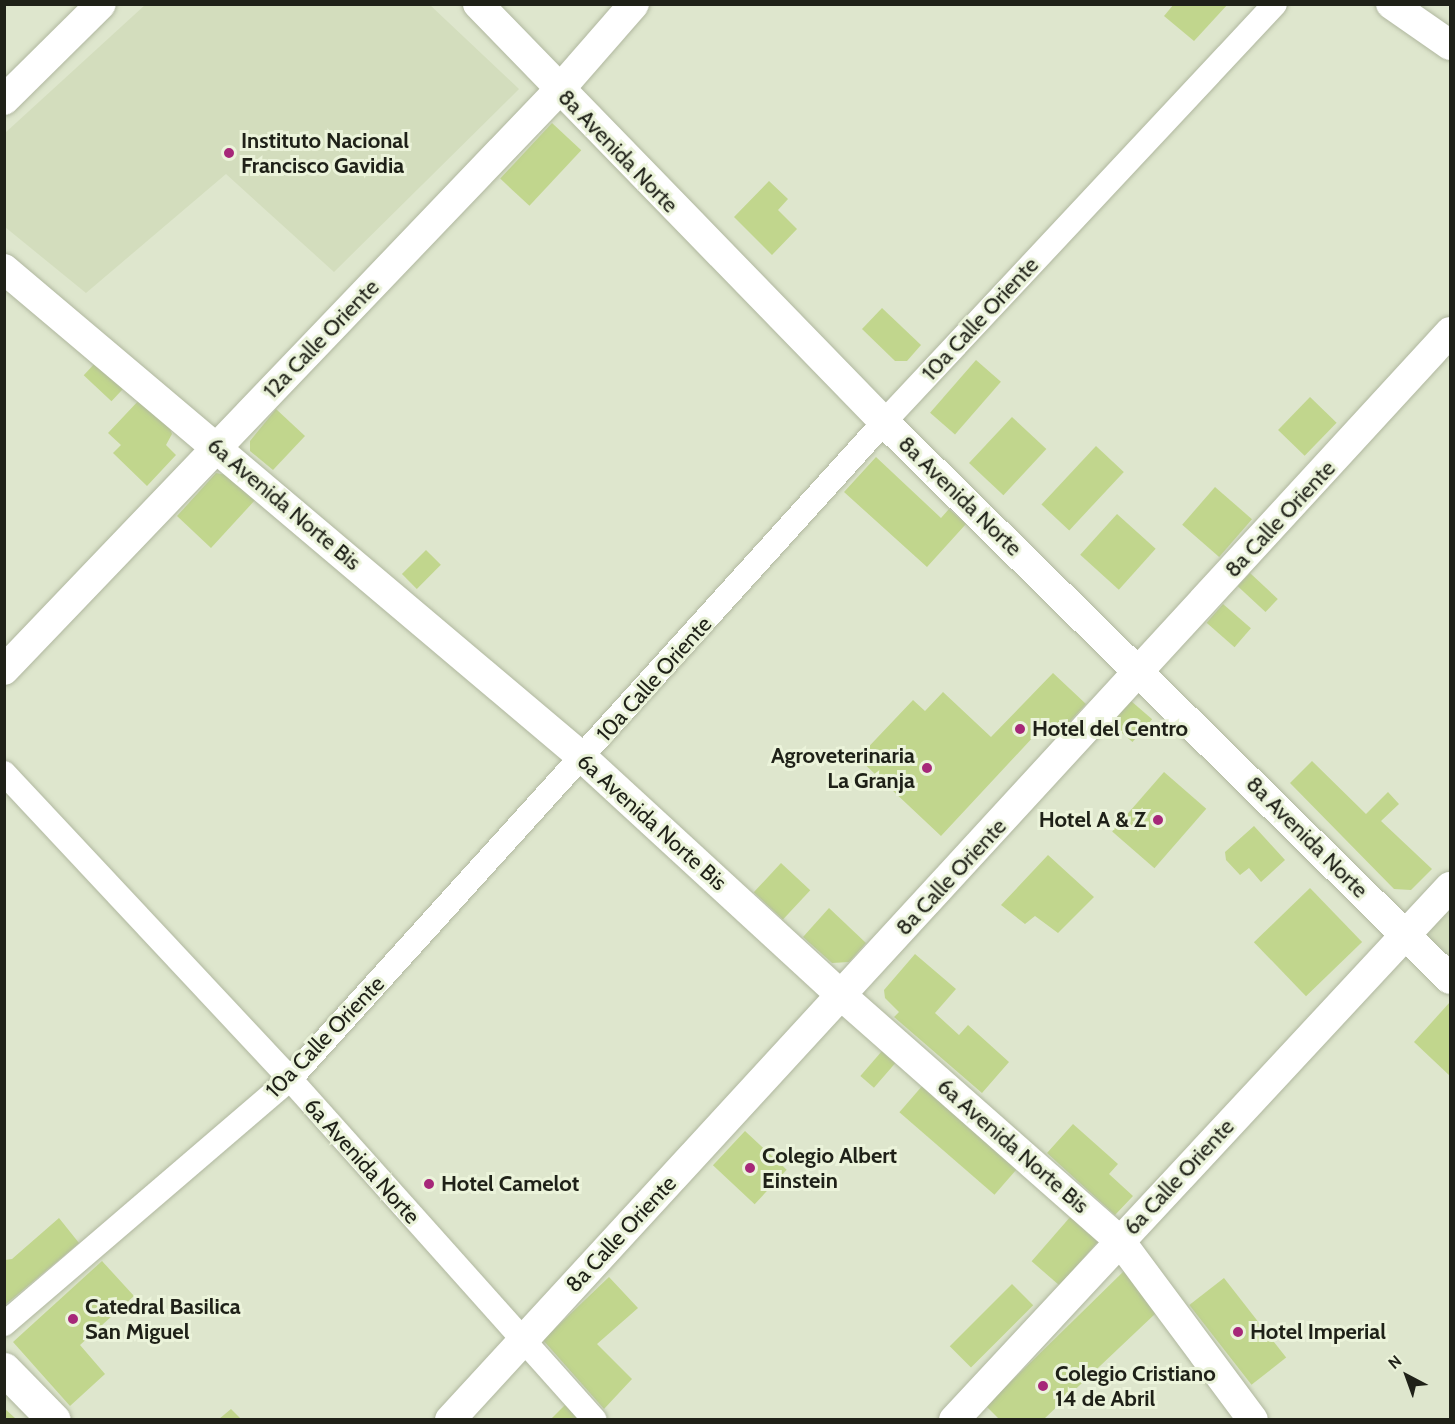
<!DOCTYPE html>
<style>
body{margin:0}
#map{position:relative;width:1455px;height:1424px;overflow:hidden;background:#dee6cd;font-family:Cabin,sans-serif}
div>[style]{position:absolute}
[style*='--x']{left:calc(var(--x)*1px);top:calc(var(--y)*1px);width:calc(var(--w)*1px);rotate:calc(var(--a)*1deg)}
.built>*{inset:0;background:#d3ddbd}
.building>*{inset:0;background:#c1d68d;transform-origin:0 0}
.roads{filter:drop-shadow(0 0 2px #b0b79f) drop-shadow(0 0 2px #b0b79f)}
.minor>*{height:24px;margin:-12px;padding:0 12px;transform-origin:12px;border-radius:12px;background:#fff}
.tertiary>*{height:30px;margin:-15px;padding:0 15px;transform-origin:15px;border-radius:15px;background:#fff}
.secondary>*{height:33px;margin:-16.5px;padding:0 16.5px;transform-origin:16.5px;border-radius:16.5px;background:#fff}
.dots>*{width:16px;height:16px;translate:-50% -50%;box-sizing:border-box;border:3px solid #ebf3da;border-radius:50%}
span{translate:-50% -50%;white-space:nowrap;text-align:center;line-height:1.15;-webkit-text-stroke:6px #ebf3da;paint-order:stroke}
.poi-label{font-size:22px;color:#1f2118;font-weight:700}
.left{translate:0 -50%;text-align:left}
.right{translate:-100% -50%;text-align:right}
.street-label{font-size:22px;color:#1f2118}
.frame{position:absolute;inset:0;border:6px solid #1f2118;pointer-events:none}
.north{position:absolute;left:1377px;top:1346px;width:60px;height:60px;-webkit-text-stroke:4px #ebf3da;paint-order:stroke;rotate:319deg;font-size:16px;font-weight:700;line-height:24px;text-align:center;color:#1f2118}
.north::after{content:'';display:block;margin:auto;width:21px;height:27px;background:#1f2118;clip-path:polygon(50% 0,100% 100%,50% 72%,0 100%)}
</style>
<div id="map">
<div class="built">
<div style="clip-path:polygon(145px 5px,430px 5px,519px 89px,334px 272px,226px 174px,86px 293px,5px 227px,5px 133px)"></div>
<div style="clip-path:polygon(1450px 897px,1450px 959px,1420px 931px)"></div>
</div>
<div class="building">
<div style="clip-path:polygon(1174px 4px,1228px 4px,1194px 41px,1164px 16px)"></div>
<div style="left:552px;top:123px;width:40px;height:76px;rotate:43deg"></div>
<div style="clip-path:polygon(769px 181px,788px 199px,778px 210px,797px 229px,772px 255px,734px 217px)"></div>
<div style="clip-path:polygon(882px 308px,921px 345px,907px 361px,895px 361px,862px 329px)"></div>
<div style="left:98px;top:360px;width:38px;height:21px;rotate:43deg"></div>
<div style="left:976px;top:360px;width:33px;height:70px;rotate:41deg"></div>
<div style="left:1310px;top:397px;width:37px;height:46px;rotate:44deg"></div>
<div style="clip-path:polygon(141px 398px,168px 423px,172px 434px,166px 445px,176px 455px,147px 486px,113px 453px,121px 445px,108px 433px)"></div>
<div style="clip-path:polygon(276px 409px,305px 436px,273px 470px,250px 451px,250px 441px)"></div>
<div style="left:1012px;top:417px;width:47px;height:63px;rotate:43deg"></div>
<div style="left:1096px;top:446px;width:38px;height:80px;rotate:43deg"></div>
<div style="clip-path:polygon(876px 457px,941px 518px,949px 509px,966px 524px,927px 567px,844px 492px)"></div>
<div style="clip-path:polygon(216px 473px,227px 475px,256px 499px,211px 548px,177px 516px)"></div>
<div style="left:1215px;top:487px;width:49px;height:50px;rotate:41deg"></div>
<div style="left:1117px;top:514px;width:52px;height:55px;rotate:42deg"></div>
<div style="left:426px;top:550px;width:21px;height:34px;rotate:45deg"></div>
<div style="left:1250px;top:573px;width:38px;height:18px;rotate:43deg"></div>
<div style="left:1223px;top:604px;width:37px;height:25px;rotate:41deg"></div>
<div style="clip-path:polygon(1053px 673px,1086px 704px,1060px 732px,1048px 721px,941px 836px,858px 758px,913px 700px,925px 711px,943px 692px,991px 737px)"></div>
<div style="left:1131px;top:701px;width:28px;height:30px;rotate:41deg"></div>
<div style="clip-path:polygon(1312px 761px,1366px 814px,1388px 792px,1399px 804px,1381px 821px,1432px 869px,1411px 890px,1394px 889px,1290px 783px)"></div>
<div style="left:1164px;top:772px;width:56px;height:79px;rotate:41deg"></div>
<div style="clip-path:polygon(1254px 826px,1285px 860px,1261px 882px,1249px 868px,1240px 875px,1226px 860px,1225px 852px)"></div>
<div style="clip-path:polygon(1048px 855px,1094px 897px,1058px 933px,1035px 916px,1025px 924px,1001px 905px)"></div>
<div style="left:781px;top:863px;width:40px;height:40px;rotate:43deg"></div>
<div style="left:1310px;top:888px;width:75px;height:78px;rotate:46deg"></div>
<div style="clip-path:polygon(829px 908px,866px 943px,849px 962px,832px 963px,803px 937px)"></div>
<div style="clip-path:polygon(915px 954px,956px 989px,935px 1013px,959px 1035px,968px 1025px,1009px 1062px,982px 1093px,894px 1017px,899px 1012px,885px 998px,884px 990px)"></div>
<div style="clip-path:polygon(1450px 1002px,1450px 1076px,1414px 1042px)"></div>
<div style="left:882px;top:1051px;width:18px;height:33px;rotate:41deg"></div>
<div style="left:923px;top:1085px;width:126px;height:36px;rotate:41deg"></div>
<div style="clip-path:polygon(1073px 1124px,1118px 1164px,1109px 1174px,1133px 1196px,1115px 1215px,1047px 1153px)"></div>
<div style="left:745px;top:1131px;width:57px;height:47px;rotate:43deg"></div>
<div style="left:1071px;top:1216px;width:37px;height:60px;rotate:41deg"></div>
<div style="clip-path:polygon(59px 1218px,79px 1243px,5px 1305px,5px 1260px,12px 1259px)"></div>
<div style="clip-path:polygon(102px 1261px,134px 1296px,80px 1345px,105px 1374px,70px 1406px,13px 1342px)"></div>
<div style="clip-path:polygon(1126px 1269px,1156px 1313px,1044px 1419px,999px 1419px,986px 1406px)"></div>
<div style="clip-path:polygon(609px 1277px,638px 1308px,597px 1344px,632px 1379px,604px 1409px,543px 1340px)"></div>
<div style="left:1224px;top:1278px;width:101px;height:44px;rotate:52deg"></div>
<div style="left:1012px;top:1284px;width:30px;height:88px;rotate:45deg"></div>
<div style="clip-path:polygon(568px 1402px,585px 1419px,551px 1419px)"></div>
<div style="clip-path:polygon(4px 1408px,16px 1419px,4px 1419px)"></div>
<div style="clip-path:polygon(231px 1409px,241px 1419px,219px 1419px)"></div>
</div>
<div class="roads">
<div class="minor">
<div style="--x:4;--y:773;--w:419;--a:46.9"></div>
<div style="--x:290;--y:1079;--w:457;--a:48.2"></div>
<div style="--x:4;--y:1324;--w:377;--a:-40.6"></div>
<div style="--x:290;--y:1079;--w:886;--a:-47.88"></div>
<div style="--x:884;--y:422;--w:572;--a:-46.91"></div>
</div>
<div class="tertiary">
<div style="--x:478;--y:4;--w:583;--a:45.83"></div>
<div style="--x:884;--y:422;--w:794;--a:44.54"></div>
<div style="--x:1391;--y:4;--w:72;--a:34.8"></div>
<div style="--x:4;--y:100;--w:136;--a:-44.7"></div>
<div style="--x:4;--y:269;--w:758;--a:40.18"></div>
<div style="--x:583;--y:758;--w:352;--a:42.6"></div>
<div style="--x:842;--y:996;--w:371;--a:41.4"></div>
<div style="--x:1120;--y:1241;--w:223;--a:53.4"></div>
<div style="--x:4;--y:670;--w:803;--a:-46.26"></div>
<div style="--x:559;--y:90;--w:114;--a:-48.9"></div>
<div style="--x:450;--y:1420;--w:1478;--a:-47.41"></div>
<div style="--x:954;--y:1420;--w:728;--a:-47.06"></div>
</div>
<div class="secondary">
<div style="--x:4;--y:1369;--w:71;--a:45.6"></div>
</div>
</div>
<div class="dots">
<div style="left:229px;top:153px;background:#a62879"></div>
<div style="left:1020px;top:729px;background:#a62879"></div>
<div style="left:927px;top:768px;background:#a62879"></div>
<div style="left:1158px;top:820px;background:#a62879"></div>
<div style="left:750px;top:1168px;background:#a62879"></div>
<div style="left:429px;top:1184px;background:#a62879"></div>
<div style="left:73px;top:1319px;background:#a62879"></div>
<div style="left:1238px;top:1332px;background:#a62879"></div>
<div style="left:1043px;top:1386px;background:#a62879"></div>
</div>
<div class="poi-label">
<span class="left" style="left:241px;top:153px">Instituto Nacional<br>Francisco Gavidia</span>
<span class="left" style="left:1032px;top:729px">Hotel del Centro</span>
<span class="right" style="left:915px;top:768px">Agroveterinaria<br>La Granja</span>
<span class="right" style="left:1146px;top:820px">Hotel A &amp; Z</span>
<span class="left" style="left:762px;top:1168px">Colegio Albert<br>Einstein</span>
<span class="left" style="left:441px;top:1184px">Hotel Camelot</span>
<span class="left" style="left:85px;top:1319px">Catedral Basilica<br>San Miguel</span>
<span class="left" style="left:1250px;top:1332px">Hotel Imperial</span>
<span class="left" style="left:1055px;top:1386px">Colegio Cristiano<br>14 de Abril</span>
</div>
<div class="street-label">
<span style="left:618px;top:151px;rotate:46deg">8a Avenida Norte</span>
<span style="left:980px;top:319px;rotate:-47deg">10a Calle Oriente</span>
<span style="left:321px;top:339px;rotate:-46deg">12a Calle Oriente</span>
<span style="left:960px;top:496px;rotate:44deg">8a Avenida Norte</span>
<span style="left:284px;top:504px;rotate:40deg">6a Avenida Norte Bis</span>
<span style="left:1280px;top:519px;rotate:-47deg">8a Calle Oriente</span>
<span style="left:654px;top:679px;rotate:-48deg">10a Calle Oriente</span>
<span style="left:652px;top:822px;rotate:42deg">6a Avenida Norte Bis</span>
<span style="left:1307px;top:837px;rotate:45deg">8a Avenida Norte</span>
<span style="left:951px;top:877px;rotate:-47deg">8a Calle Oriente</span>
<span style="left:325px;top:1037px;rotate:-46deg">10a Calle Oriente</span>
<span style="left:1013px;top:1146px;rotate:41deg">6a Avenida Norte Bis</span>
<span style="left:362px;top:1161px;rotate:48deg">6a Avenida Norte</span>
<span style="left:1179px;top:1177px;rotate:-47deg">6a Calle Oriente</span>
<span style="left:621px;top:1234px;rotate:-47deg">8a Calle Oriente</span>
</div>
<div class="frame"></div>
<div class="north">N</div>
</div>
